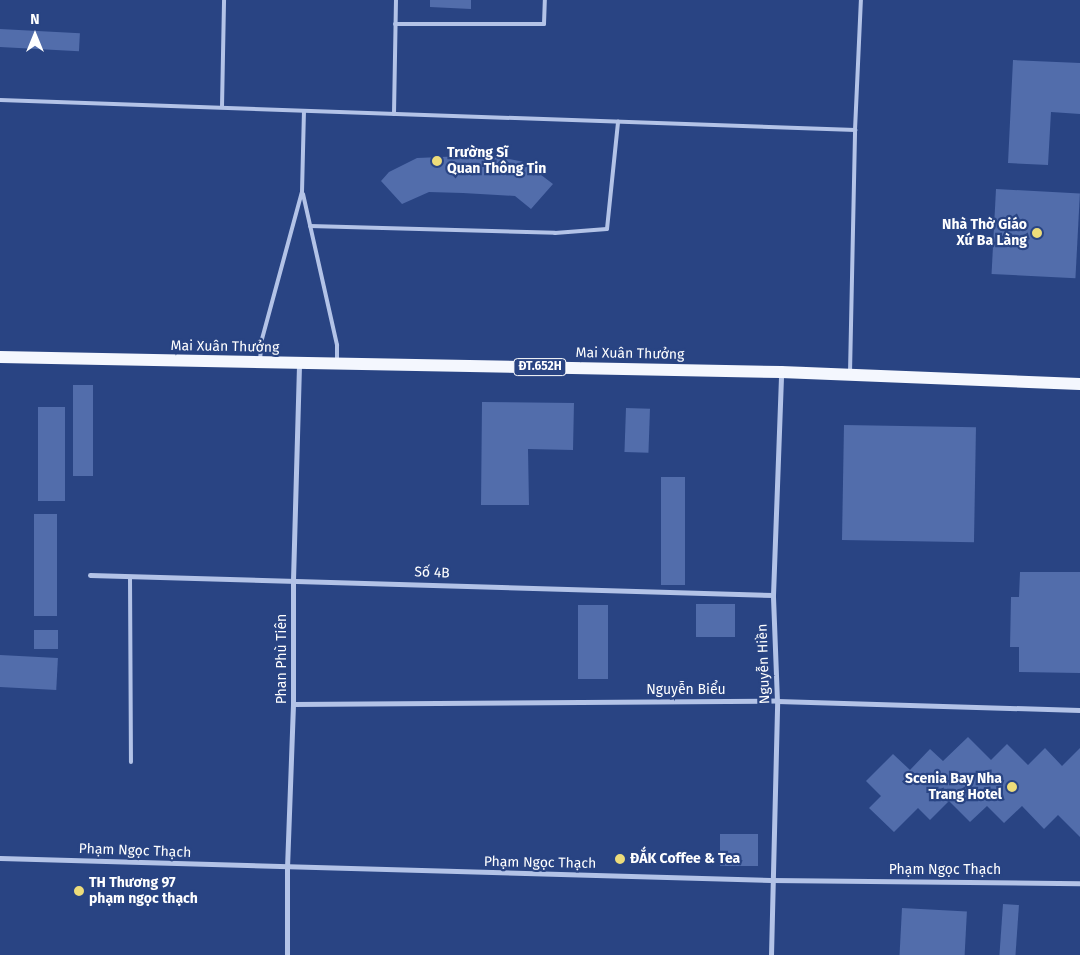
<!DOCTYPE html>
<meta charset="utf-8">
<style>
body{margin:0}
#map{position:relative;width:1080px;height:955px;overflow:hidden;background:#294483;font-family:"Fira Sans",sans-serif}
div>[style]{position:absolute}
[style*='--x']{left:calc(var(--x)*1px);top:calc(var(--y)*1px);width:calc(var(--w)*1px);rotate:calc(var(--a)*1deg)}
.building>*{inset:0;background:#526dab;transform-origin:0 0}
.lane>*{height:4px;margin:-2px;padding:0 2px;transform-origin:2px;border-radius:2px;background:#b3c3e7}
.street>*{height:5px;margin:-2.5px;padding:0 2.5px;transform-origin:2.5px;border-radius:2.5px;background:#b3c3e7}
.primary>*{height:12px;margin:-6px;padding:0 6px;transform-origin:6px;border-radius:6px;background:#f4f7fe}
.dots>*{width:14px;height:14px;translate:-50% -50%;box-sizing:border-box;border:2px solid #294483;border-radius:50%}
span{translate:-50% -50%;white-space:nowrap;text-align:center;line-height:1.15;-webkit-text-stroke:4.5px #294483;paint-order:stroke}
.shield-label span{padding:1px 4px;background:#294483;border:1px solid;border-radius:4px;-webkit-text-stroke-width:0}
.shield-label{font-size:12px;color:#fff;font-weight:700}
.poi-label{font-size:14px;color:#fff;font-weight:700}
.left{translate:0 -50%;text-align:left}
.right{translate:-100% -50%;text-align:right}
.street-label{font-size:14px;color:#fff}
.north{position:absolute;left:10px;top:10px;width:50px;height:50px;-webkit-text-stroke:4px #294483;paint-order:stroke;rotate:0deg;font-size:14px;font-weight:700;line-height:20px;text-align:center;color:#fff}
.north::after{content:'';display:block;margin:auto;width:18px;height:22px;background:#fff;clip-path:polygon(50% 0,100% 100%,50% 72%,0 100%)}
</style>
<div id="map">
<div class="building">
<div style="clip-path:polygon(430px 0,471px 0,471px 9px,430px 7px)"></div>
<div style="left:0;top:29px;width:80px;height:18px;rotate:3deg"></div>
<div style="clip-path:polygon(1013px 60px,1080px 63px,1080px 114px,1051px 112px,1048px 165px,1008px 163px)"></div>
<div style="clip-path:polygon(489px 155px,524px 162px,553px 184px,531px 209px,515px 196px,463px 193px,429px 192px,402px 204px,381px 181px,389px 172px,417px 158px)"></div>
<div style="left:996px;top:189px;width:84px;height:85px;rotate:3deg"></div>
<div style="left:73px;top:385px;width:20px;height:91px"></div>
<div style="clip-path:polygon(482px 402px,574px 403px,573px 450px,528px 449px,529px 505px,481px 505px)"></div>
<div style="left:38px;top:407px;width:27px;height:94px"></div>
<div style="left:626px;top:408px;width:24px;height:44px;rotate:2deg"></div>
<div style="left:844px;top:425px;width:132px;height:115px;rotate:1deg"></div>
<div style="left:661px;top:477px;width:24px;height:108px"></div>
<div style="left:34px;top:514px;width:23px;height:102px"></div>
<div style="clip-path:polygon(1020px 572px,1080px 572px,1080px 673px,1019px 672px,1019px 647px,1010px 647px,1011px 597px,1019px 597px)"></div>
<div style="left:696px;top:604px;width:39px;height:33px"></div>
<div style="left:578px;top:605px;width:30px;height:74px"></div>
<div style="left:34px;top:630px;width:24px;height:19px"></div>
<div style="left:0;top:655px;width:58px;height:32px;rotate:3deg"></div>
<div style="clip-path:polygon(968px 737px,991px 760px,1007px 744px,1028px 765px,1045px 748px,1062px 766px,1080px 748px,1080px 837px,1058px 815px,1044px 829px,1022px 806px,1004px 823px,987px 806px,970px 822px,949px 801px,930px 820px,918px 808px,894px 832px,869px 808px,881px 796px,866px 781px,893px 754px,910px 770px,930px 749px,943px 761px)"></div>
<div style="left:720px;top:834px;width:38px;height:32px"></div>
<div style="left:1003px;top:904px;width:16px;height:51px;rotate:4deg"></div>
<div style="left:902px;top:908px;width:65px;height:47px;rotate:3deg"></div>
</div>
<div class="lane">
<div style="--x:395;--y:24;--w:149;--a:0"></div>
<div style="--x:544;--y:24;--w:24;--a:-88"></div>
<div style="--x:0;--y:100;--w:856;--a:2.01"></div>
<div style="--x:222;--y:107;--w:107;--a:-88.9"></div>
<div style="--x:394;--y:114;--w:114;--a:-89"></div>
<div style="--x:303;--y:194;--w:155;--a:77.3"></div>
<div style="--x:337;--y:345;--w:16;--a:90"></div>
<div style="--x:310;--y:226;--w:245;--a:1.6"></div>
<div style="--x:555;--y:233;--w:52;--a:-4.4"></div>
<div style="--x:607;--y:229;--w:108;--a:-84.1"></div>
<div style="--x:260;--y:360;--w:21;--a:-85"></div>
<div style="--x:262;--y:339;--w:152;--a:-74.8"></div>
<div style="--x:302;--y:192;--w:81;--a:-88.6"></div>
<div style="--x:850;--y:373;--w:243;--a:-88.8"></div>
<div style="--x:855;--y:130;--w:130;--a:-87.4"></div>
<div style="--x:130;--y:577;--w:185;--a:89.7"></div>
</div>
<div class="street">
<div style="--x:90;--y:575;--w:683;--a:1.68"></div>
<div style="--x:293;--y:704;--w:484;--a:-0.4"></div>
<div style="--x:777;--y:701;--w:303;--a:1.7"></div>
<div style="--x:0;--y:858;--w:771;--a:1.63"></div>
<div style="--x:771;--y:880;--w:309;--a:0.6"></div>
<div style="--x:287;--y:955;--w:87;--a:-90"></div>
<div style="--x:287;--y:868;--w:164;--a:-87.9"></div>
<div style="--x:293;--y:704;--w:124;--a:-90"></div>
<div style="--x:293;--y:580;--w:216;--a:-88.4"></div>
<div style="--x:771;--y:955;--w:254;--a:-88.6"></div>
<div style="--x:777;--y:701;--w:106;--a:-92.2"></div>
<div style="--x:773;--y:595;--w:222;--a:-87.9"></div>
</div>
<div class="primary">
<div style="--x:0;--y:357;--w:781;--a:1.1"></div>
<div style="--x:781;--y:372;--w:299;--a:2.3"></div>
</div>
<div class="dots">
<div style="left:437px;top:161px;background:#eddc7a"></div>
<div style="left:1037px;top:233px;background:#eddc7a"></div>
<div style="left:1012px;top:787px;background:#eddc7a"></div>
<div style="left:620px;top:859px;background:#eddc7a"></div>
<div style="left:79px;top:891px;background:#eddc7a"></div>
</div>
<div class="shield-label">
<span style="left:540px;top:367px">ĐT.652H</span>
</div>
<div class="poi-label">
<span class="left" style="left:447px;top:161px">Trường Sĩ<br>Quan Thông Tin</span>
<span class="right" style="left:1027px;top:233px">Nhà Thờ Giáo<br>Xứ Ba Làng</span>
<span class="right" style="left:1002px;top:787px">Scenia Bay Nha<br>Trang Hotel</span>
<span class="left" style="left:630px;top:859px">ĐẮK Coffee &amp; Tea</span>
<span class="left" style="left:89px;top:891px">TH Thương 97<br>phạm ngọc thạch</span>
</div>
<div class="street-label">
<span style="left:225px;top:347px;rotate:1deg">Mai Xuân Thưởng</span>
<span style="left:630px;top:354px;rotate:1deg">Mai Xuân Thưởng</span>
<span style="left:432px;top:573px;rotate:2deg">Số 4B</span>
<span style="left:282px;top:659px;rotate:-90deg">Phan Phù Tiên</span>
<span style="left:764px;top:664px;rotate:-92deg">Nguyễn Hiền</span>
<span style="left:686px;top:690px">Nguyễn Biểu</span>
<span style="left:135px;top:851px;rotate:2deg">Phạm Ngọc Thạch</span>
<span style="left:540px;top:863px;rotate:1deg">Phạm Ngọc Thạch</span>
<span style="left:945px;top:870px">Phạm Ngọc Thạch</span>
</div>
<div class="north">N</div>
</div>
